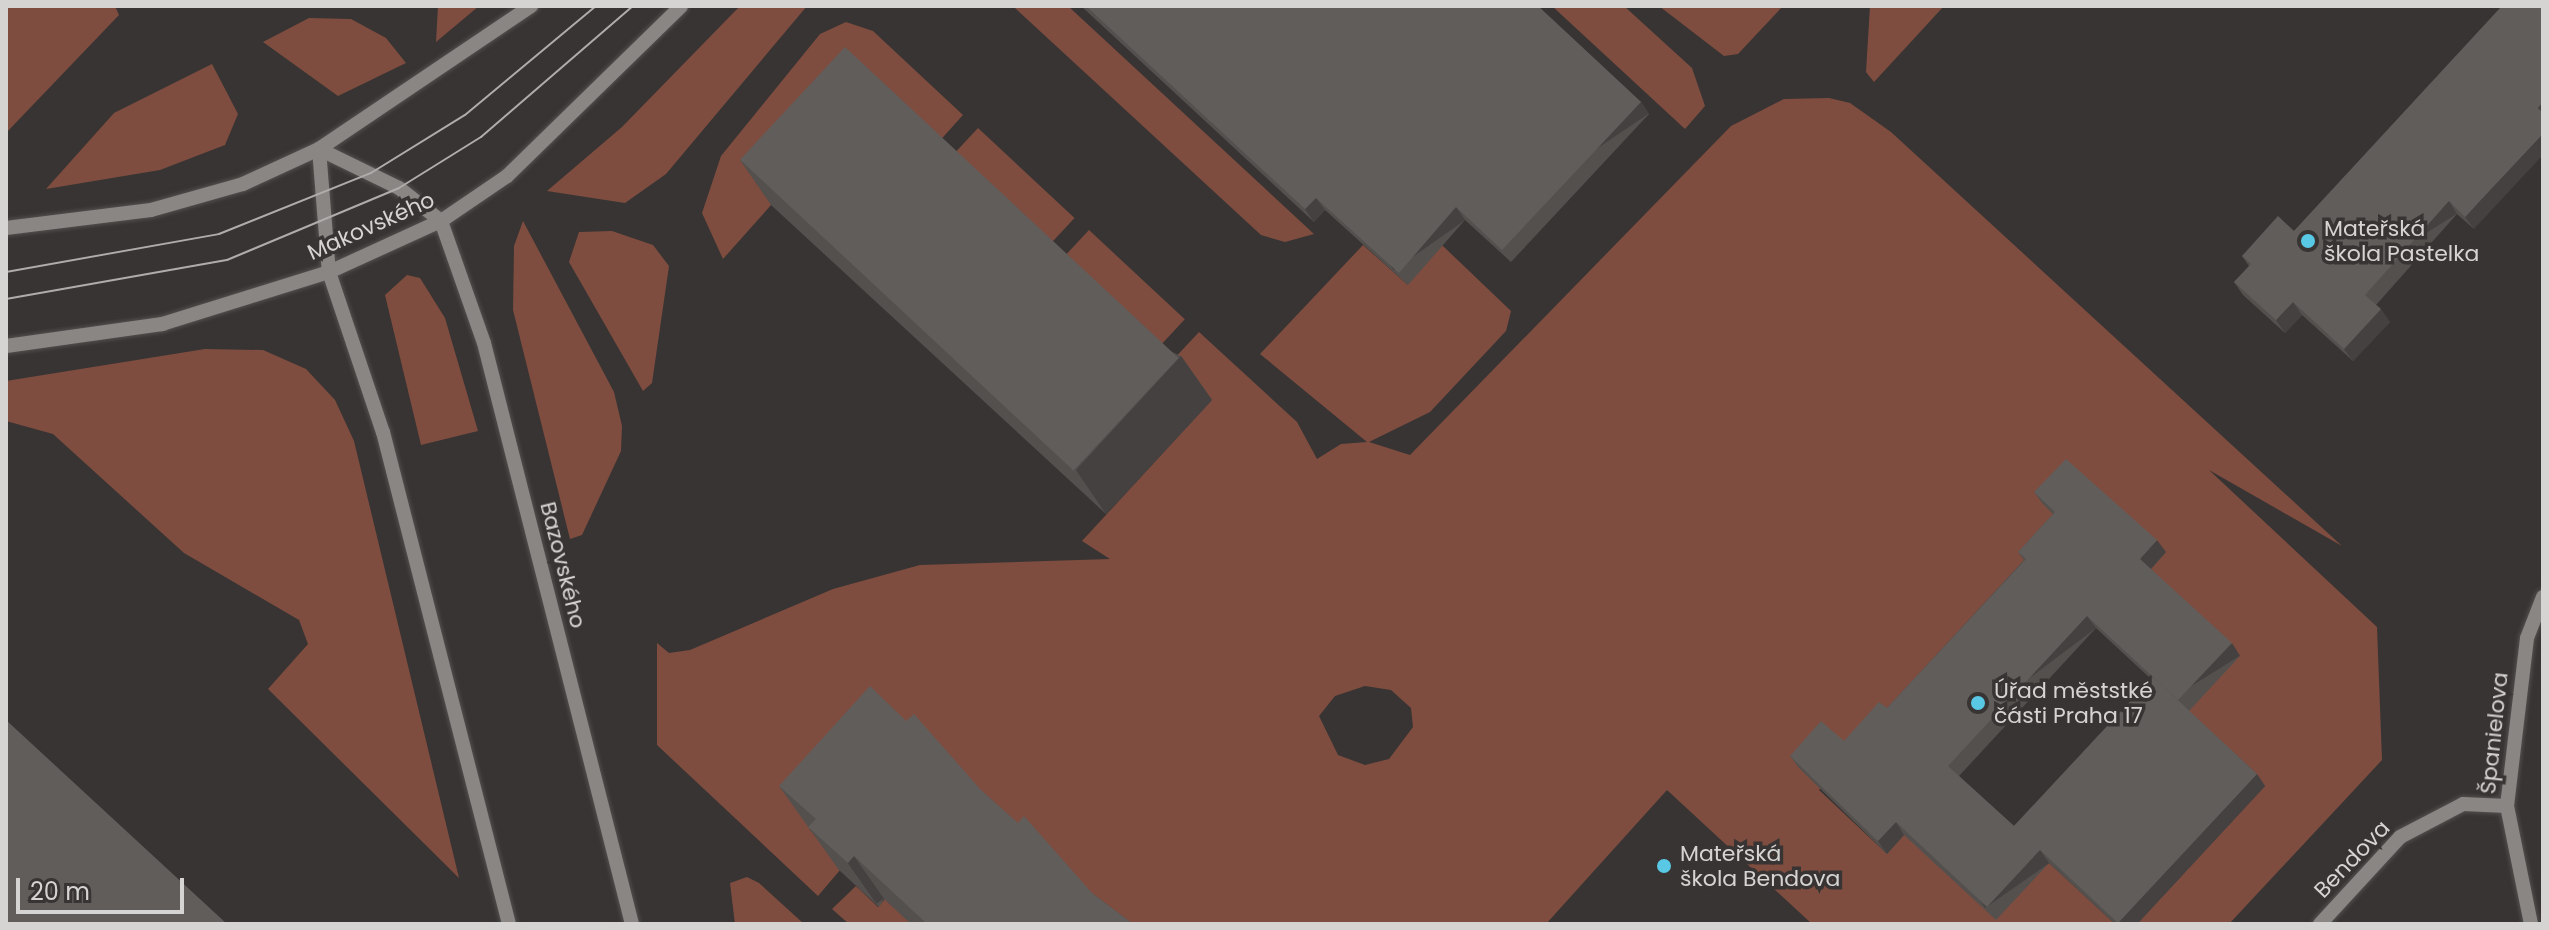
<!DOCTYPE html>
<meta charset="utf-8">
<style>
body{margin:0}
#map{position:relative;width:2549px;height:930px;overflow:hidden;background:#383433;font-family:Poppins,sans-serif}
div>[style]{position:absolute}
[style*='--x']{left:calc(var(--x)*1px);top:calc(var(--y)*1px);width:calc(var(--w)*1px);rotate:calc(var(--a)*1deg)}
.green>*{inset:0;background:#7e4d3f;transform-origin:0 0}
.roads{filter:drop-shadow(0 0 2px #52504f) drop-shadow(0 0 2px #52504f)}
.minor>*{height:14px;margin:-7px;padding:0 7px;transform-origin:7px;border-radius:7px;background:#8a8684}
.tram>*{height:2px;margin:-1px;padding:0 1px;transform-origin:1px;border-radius:1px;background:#afacab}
.wall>*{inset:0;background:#53504e}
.shaded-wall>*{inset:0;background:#444140;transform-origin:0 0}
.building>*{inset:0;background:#615d5b;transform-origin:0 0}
.dots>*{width:22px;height:22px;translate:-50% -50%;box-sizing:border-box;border:4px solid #383433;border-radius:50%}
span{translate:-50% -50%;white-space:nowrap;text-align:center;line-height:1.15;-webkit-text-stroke:7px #383433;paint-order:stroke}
.street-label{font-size:22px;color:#d6d4d3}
.poi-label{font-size:22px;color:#d6d4d3}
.left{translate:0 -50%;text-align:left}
.frame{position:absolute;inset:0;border:8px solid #d6d4d3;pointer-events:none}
.scale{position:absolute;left:16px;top:878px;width:168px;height:36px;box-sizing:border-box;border:4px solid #d6d4d3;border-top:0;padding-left:10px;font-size:24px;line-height:28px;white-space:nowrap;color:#d6d4d3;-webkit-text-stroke:6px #383433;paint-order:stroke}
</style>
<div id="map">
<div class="green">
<div style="clip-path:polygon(6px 6px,115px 6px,119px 15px,6px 133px)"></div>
<div style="clip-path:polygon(438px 6px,479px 6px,436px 42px)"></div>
<div style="clip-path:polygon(740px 6px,807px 6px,666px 174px,625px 203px,547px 191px,622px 127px)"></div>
<div style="clip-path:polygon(1068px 6px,1314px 234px,1285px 242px,1261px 235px,1015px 8px)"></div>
<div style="clip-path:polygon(1552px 6px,1624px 6px,1692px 68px,1705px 106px,1685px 129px)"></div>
<div style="clip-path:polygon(1659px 6px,1783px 6px,1738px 54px,1724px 56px)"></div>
<div style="clip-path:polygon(1870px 6px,1944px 6px,1874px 82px,1866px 72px)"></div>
<div style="clip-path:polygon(309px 18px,351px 19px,386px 38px,406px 63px,338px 96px,263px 42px)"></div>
<div style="clip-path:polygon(846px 22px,873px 31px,963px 115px,935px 146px,771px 205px,723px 259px,702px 213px,721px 156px,820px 34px)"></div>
<div style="clip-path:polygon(212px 64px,238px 114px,225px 145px,160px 170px,46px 189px,114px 113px)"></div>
<div style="clip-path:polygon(evenodd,1829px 98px,1850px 103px,1891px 132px,2342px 546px,2209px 470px,2377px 627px,2382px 760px,2229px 924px,2137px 924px,2265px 786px,2187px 713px,2064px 525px,1819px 790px,1886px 853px,1921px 817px,2048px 862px,2115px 924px,1812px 924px,1667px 790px,1546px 924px,1108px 924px,809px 829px,846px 863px,818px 896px,657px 745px,657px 643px,669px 653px,690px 650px,833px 589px,920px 565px,1110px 559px,1082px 541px,1211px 401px,1171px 362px,1199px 332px,1297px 422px,1317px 459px,1341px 444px,1367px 442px,1260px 354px,1363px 245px,1408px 285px,1400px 205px,1511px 311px,1506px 331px,1430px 412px,1369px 442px,1410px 455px,1731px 126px,1784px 99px,1829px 98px,1365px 686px,1391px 690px,1411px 708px,1413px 727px,1389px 759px,1365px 765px,1338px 755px,1319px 716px,1335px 696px,1365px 686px)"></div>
<div style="left:978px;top:128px;width:132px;height:42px;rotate:43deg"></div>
<div style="clip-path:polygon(523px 221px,614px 392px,622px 426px,621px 451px,582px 535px,570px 539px,513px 310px,514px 246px)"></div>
<div style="left:1089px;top:230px;width:131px;height:42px;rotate:43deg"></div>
<div style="clip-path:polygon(612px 231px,653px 245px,669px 266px,652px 383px,643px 391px,569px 262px,579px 232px)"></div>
<div style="clip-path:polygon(407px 275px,420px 278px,445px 318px,478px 431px,421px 445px,385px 295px)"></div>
<div style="clip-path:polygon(205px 349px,263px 350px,306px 369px,335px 400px,354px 441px,459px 878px,268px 689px,308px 644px,299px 620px,184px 553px,53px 434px,6px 421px,6px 381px)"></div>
<div style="clip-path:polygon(747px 877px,759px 883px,804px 924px,735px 924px,730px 883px)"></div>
<div style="clip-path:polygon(856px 886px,878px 907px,885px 899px,912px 924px,849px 924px,832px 909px)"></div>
</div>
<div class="roads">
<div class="minor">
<div style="--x:319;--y:149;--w:123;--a:85.4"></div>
<div style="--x:329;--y:272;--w:169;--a:71.4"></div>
<div style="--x:383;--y:432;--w:508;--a:75.64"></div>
<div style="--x:319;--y:149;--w:89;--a:26"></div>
<div style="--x:399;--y:188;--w:53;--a:38.2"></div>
<div style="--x:441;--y:221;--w:129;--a:70.6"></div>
<div style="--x:484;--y:343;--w:600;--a:75.71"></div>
<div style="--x:6;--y:228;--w:146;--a:-7.1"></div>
<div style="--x:151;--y:210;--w:96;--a:-15.8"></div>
<div style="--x:243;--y:184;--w:84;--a:-24.7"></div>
<div style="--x:319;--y:149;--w:256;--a:-34"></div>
<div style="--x:6;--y:346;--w:158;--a:-8"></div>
<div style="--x:162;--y:324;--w:175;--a:-17.3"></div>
<div style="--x:329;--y:272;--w:123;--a:-24.5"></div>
<div style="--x:441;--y:221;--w:80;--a:-34.3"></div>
<div style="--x:507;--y:176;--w:243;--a:-44.3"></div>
<div style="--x:2320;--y:924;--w:118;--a:-47.4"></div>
<div style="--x:2400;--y:837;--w:71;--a:-27.6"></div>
<div style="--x:2463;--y:804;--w:44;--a:2.6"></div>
<div style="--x:2531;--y:924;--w:120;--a:-101.5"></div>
<div style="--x:2507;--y:806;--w:169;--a:-83.2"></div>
<div style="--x:2527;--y:638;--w:44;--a:-68.7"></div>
</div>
</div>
<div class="tram">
<div style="--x:6;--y:272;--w:216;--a:-10.1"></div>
<div style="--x:219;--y:234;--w:164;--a:-21.9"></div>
<div style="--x:371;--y:173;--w:110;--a:-31.7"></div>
<div style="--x:465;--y:115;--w:170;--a:-39.8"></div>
<div style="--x:6;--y:299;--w:224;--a:-10"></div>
<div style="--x:227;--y:260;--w:186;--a:-22.7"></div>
<div style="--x:399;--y:188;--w:97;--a:-31.9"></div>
<div style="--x:481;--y:137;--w:201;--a:-40.8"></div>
</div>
<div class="wall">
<div style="clip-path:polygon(1081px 6px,1538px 6px,1641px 102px,1649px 114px,1511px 262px,1465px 220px,1408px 285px,1325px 210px,1314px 222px)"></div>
<div style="clip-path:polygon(2502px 6px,2474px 229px,2457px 214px,2376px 305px,2390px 322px,2353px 361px,2302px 315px,2285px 333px,2243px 295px,2234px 282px,2249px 266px,2242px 256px,2294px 231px)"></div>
<div style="clip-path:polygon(740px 160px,1181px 356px,1212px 400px,1106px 514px,771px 205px)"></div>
<div style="clip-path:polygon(evenodd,2034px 492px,2166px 552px,2151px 569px,2240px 656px,2189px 711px,2257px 774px,2265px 786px,2137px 924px,2115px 924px,2049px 863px,1996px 920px,1904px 835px,1887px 854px,1799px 768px,1790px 756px,1844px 741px,1887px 708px,2024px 560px,2018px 552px,2053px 514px,2043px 504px,2034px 492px,2096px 628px,2151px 679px,2014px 826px,1959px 776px,2096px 628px)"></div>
<div style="clip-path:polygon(779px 786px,981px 790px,1092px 893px,1133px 924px,911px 924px,884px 899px,879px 907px,839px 870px)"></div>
</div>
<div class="shaded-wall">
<div style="left:1641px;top:102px;width:14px;height:203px;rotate:56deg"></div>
<div style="clip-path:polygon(2543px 102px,2543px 115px,2538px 108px)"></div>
<div style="clip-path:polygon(2543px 134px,2543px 155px,2474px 229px,2465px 217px)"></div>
<div style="clip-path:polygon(1316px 198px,1325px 210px,1314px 222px,1305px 209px)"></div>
<div style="left:2449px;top:201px;width:15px;height:126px;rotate:58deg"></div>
<div style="left:1456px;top:207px;width:16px;height:87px;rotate:55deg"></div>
<div style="clip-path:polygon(2293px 302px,2302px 315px,2285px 333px,2276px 320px)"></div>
<div style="clip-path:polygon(2381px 309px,2390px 322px,2353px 361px,2344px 349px)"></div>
<div style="clip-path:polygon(1181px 356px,1212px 400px,1106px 514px,1076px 470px)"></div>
<div style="clip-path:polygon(2157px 540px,2166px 552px,2149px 571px,2140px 559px)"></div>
<div style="left:2087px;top:616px;width:15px;height:205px;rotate:53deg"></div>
<div style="left:2232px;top:643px;width:15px;height:79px;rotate:58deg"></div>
<div style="clip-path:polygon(2257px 774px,2265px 786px,2137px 924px,2119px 924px,2118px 923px)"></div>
<div style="clip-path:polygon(1896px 822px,1904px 835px,1887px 854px,1878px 841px)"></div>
<div style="left:2040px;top:850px;width:16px;height:78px;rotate:55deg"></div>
<div style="left:854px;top:856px;width:52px;height:9px;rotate:55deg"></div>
</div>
<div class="building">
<div style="clip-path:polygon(1086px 6px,1538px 6px,1641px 102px,1502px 250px,1456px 207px,1399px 273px,1316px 198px,1305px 209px)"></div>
<div style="clip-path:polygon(2502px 6px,2543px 6px,2543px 102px,2538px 108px,2543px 113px,2543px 134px,2465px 217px,2449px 201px,2365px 295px,2381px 309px,2344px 349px,2293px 302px,2276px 320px,2234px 282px,2251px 264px,2242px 256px,2278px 216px,2294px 231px)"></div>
<div style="left:845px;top:47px;width:456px;height:154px;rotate:43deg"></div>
<div style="clip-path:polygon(2066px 459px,2157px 540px,2140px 559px,2232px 643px,2178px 700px,2087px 616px,1948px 766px,2014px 826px,2153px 677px,2257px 774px,2118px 923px,2040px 850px,1987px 907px,1896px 822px,1878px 841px,1790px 756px,1821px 721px,1844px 741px,1879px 702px,1887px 708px,2026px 559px,2018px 552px,2055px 512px,2034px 492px)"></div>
<div style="clip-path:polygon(870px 686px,906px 721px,914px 714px,981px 790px,1018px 823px,1024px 816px,1092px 893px,1133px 924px,925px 924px,926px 923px,854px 856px,848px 863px,808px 827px,816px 819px,779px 786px)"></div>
<div style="clip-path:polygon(6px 720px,227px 924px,6px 924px)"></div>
</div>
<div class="dots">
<div style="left:2308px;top:241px;background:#59c8e5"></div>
<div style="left:1978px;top:703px;background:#59c8e5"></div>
<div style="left:1664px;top:866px;background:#59c8e5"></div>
</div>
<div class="street-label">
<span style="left:371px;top:226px;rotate:-24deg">Makovského</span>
<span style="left:563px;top:565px;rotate:76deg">Bazovského</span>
<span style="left:2494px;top:733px;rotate:-84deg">Španielova</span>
<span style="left:2352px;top:859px;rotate:-46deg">Bendova</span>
</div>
<div class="poi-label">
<span class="left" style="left:2324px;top:241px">Mateřská<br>škola Pastelka</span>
<span class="left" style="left:1994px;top:703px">Úřad měststké<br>části Praha 17</span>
<span class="left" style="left:1680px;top:866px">Mateřská<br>škola Bendova</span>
</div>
<div class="frame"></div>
<div class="scale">20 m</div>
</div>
